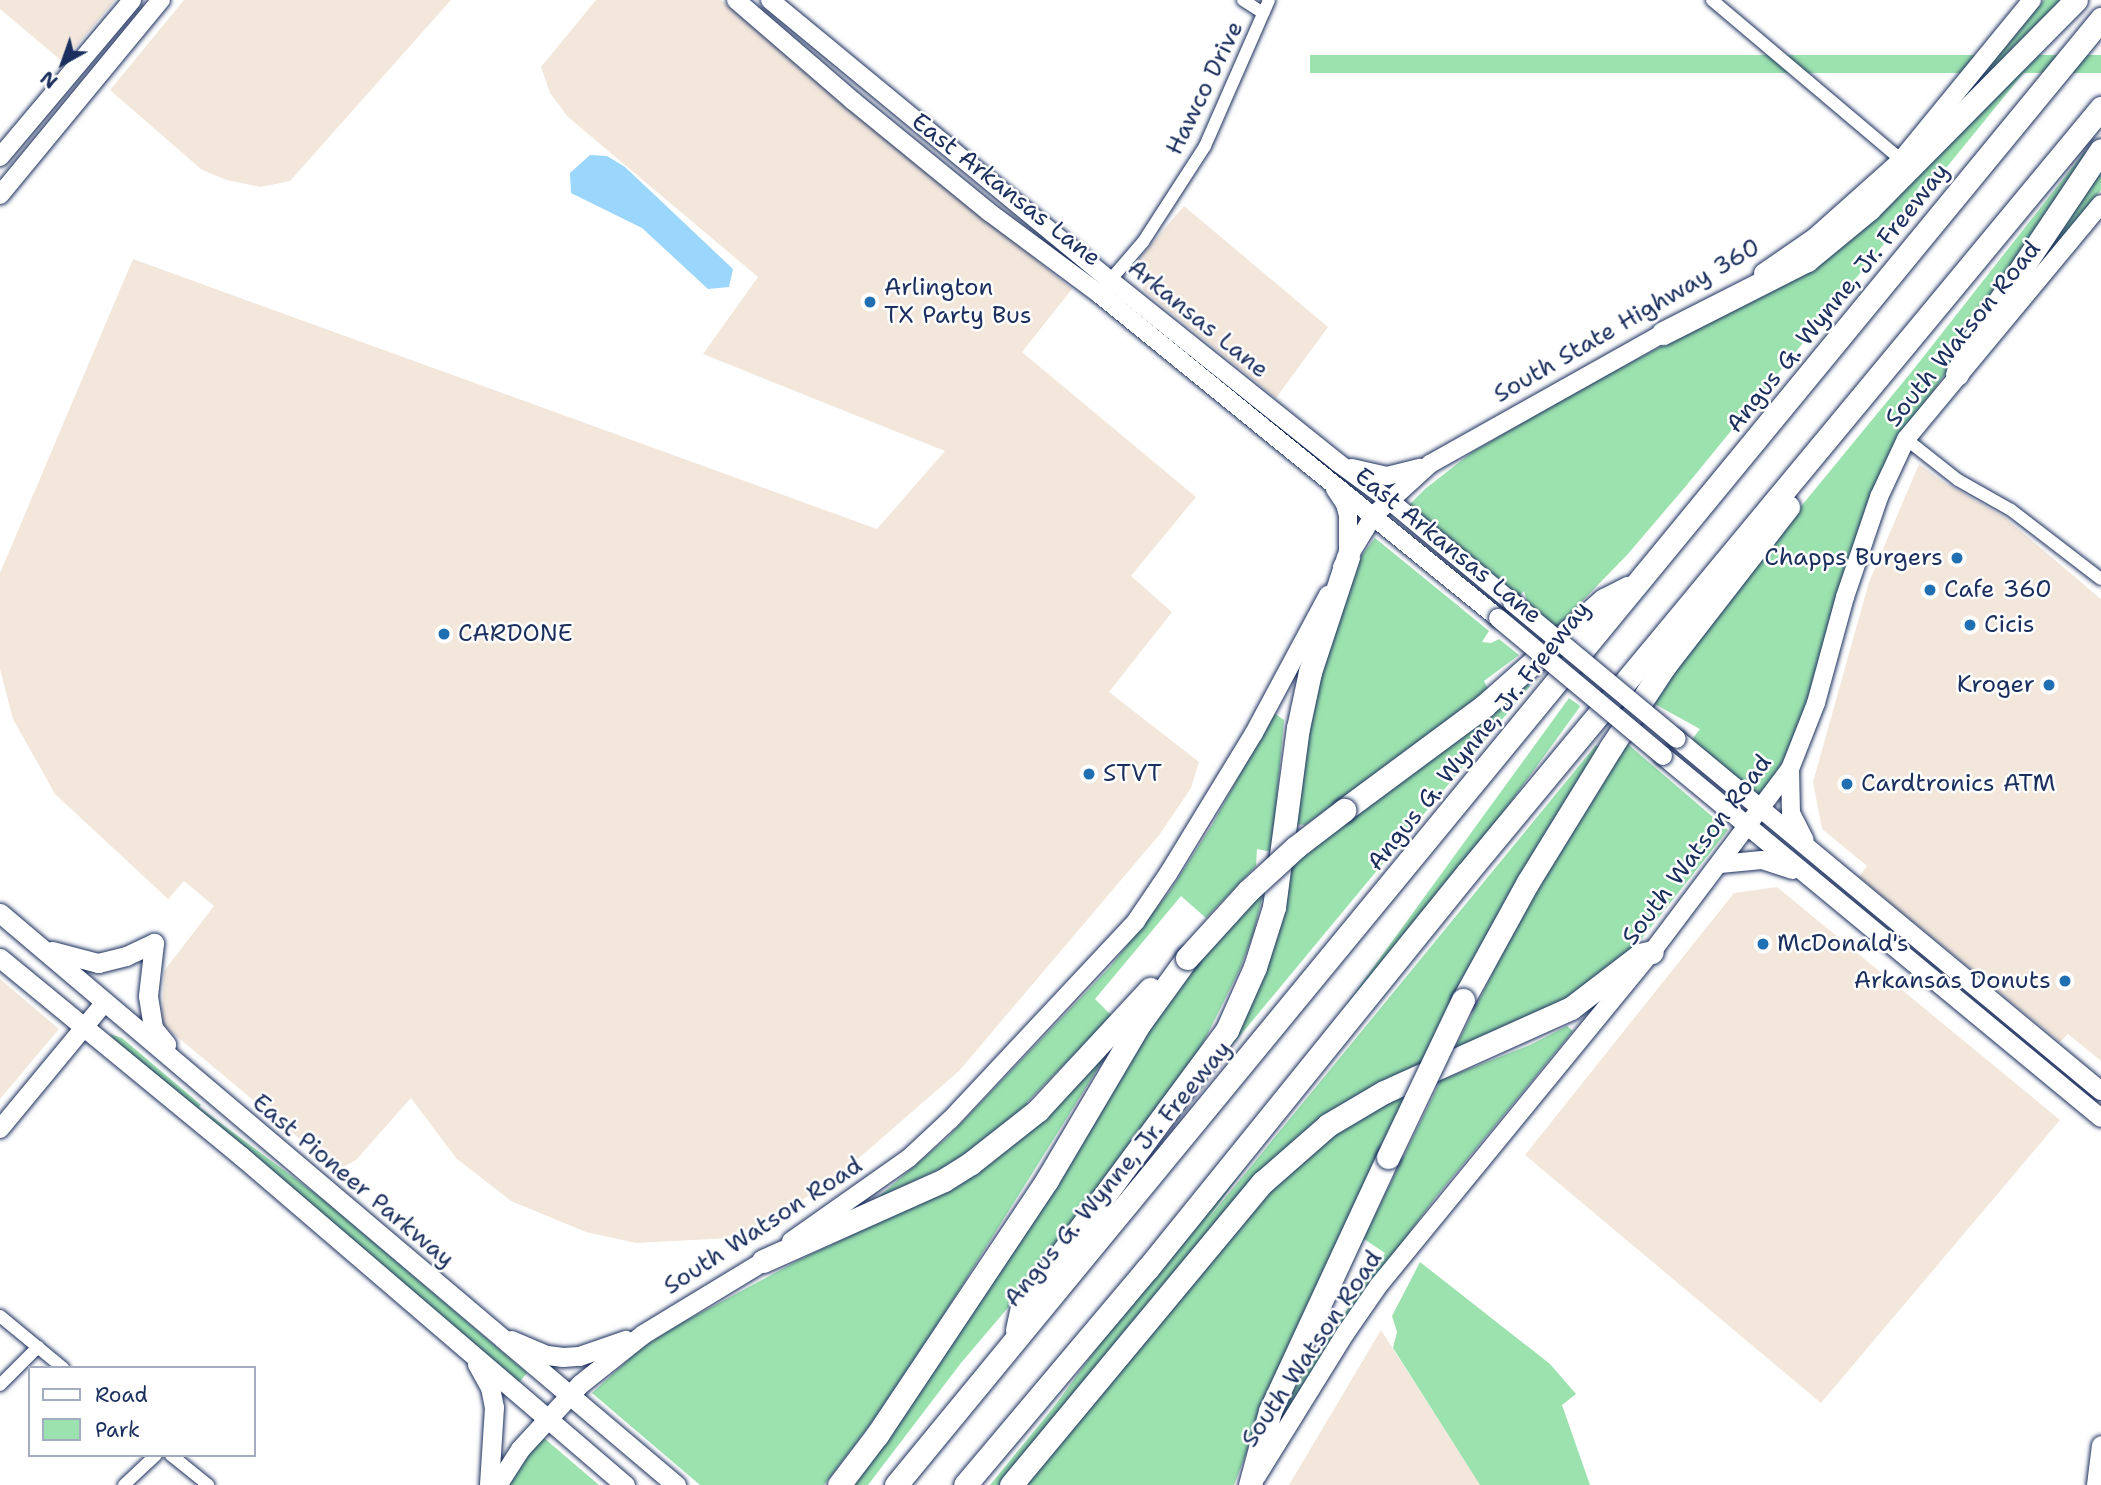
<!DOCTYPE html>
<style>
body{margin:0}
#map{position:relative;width:2101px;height:1485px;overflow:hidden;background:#fff;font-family:"Shantell Sans",sans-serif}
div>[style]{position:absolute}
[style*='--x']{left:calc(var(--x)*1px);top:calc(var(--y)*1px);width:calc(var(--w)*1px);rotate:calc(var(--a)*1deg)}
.built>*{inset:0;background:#f3e7dc}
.green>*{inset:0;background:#9ce2af;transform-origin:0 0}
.water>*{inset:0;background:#9bd6fc}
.roads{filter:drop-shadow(0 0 2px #1b2f5e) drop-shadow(0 0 2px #1b2f5e)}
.street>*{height:12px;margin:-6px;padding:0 6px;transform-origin:6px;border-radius:6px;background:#fff}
.secondary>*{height:18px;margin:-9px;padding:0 9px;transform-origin:9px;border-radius:9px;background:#fff}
.primary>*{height:19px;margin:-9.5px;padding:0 9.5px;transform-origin:9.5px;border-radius:9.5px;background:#fff}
.highway>*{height:23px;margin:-11.5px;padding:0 11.5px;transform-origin:11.5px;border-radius:11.5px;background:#fff}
.bridges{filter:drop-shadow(0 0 2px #1b2f5e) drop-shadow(0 0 2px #1b2f5e)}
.secondary-bridge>*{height:18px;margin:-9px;padding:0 9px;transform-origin:9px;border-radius:9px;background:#fff}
.highway-bridge>*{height:23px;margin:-11.5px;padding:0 11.5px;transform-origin:11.5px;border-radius:11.5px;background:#fff}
.dots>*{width:19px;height:19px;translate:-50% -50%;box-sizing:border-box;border:4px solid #fff;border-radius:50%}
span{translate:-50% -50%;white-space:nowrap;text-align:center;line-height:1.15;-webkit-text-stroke:5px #fff;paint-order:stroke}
.street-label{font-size:24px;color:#1b2f5e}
.poi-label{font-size:24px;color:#1b2f5e}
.left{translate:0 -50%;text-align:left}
.right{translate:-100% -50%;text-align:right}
.legend{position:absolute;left:28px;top:1366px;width:228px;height:91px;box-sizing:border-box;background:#fff;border:2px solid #a4acbf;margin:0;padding:9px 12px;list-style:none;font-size:21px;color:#1b2f5e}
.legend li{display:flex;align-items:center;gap:14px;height:35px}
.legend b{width:35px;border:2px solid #a4acbf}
.north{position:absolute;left:28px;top:28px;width:70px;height:70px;-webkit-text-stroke:5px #fff;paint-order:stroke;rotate:220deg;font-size:19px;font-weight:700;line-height:28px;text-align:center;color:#1b2f5e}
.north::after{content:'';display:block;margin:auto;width:24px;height:32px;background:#1b2f5e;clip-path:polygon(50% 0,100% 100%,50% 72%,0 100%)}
</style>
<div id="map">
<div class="built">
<div style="clip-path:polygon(0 0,115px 0,63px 62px,0 9px)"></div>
<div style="clip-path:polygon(184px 0,451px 0,290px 181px,261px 187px,227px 180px,202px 170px,110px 90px)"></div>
<div style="clip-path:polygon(596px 0,721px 0,858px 116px,1072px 289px,1022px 352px,1196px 497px,1131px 576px,1172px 612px,1109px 692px,1199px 762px,1191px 788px,1160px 834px,959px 1071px,836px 1178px,788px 1209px,731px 1238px,636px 1243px,586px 1232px,511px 1201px,456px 1158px,411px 1098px,356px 1160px,337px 1170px,162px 1024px,164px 971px,214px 906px,184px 881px,168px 899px,55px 794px,13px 719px,0 669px,0 573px,133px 259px,877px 529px,945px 451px,703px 354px,758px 277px,568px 117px,550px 93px,541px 67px)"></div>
<div style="clip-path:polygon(1184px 206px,1328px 327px,1276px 398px,1144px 291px,1140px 281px,1138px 260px)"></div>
<div style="clip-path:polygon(1919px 464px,1942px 481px,2004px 517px,2101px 599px,2101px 1061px,2068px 1034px,2060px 1042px,1859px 877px,1867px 866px,1822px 829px,1813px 782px,1869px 582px)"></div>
<div style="clip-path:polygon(1777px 887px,2060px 1120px,1821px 1403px,1525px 1155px,1734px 893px)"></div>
<div style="clip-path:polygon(0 979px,59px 1029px,0 1099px)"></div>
<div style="clip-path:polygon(1381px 1330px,1480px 1485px,1289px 1485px)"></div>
</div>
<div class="green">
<div style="clip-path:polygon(2044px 0,2069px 0,1944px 121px,1977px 80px)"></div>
<div style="clip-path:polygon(2036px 48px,2040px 53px,1686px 486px,1627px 555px,1555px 629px,1528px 606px,1524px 591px,1516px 599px,1410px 510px,1410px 504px,1425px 489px,1471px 453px,1577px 391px,1762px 293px)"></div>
<div style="left:2101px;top:55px;width:18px;height:791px;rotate:90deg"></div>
<div style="clip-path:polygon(2085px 151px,2093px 153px,1892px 453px,1808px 705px,1786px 756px,1760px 798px,1690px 742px,1700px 729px,1651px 702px,1729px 594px,1913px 370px)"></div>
<div style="clip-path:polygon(2101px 160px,2101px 190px,2006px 307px)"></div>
<div style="clip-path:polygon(1375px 538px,1489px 631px,1482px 642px,1491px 643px,1499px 639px,1519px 655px,1484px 681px,1488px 689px,1384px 768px,1305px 825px,1294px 824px,1299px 748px,1352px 568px)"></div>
<div style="clip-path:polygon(1525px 680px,1530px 686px,1214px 1067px,1226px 1047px,1288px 867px)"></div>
<div style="left:1569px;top:698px;width:14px;height:1019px;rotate:36deg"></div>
<div style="clip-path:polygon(1274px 713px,1284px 720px,1272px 852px,1257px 849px,1256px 866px,1206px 918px,1181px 896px,1095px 999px,1112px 1016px,1027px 1102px,1028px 1105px,953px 1163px,876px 1199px,947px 1138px,1110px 967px,1170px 891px,1212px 825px)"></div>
<div style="clip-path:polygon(1623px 740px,1728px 830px,1620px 966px,1590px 989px,1453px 1052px,1557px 845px)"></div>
<div style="clip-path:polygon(1596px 745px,1601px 749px,1422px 1069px,1300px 1139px,1004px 1485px,990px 1485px)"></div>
<div style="clip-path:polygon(1264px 890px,1253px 935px,1239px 971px,1194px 1061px,1017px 1297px,961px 1363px,868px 1485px,854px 1485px,898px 1424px,1139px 1038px,1217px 936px)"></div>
<div style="clip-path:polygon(evenodd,1567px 1026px,1573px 1031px,1435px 1198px,1345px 1319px,1266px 1451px,1262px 1446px,1441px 1080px,1530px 1045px,1567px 1026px,1364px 1239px,1385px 1253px,1298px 1383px,1295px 1383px,1364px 1239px)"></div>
<div style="clip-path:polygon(110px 1034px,122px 1038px,201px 1105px,199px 1107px,324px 1200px,527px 1373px,518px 1384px,116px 1043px)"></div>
<div style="clip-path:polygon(1110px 1049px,896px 1391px,824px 1485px,700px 1485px,592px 1393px,640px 1349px,678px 1325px,799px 1260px,926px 1200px)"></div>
<div style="clip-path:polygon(1412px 1088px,1259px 1420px,1234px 1485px,1022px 1485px,1278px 1180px,1344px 1125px)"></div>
<div style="clip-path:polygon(1420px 1262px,1550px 1364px,1576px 1394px,1562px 1405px,1590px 1485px,1480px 1485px,1393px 1348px,1397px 1332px,1392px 1316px)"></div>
<div style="clip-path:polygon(544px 1438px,599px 1485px,509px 1485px,532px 1449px)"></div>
</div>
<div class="water">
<div style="clip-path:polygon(590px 155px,607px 156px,625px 167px,733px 269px,729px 287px,708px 289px,642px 228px,571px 193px,570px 173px)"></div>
</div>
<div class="roads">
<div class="street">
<div style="--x:1243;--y:0;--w:24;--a:33"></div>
<div style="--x:1712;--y:0;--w:248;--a:40.2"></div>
<div style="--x:1106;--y:285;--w:57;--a:-49.3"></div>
<div style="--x:1143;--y:242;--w:114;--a:-57.1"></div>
<div style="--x:1205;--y:146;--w:159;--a:-66.3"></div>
<div style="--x:1906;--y:439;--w:66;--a:38.3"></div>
<div style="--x:1958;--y:480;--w:61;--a:29.5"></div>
<div style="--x:2011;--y:510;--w:113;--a:37.5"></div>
<div style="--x:0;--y:1316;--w:82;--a:39.5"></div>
<div style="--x:0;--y:1385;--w:54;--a:-45"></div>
<div style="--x:171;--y:1455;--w:48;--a:39"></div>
<div style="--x:124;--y:1485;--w:44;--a:-43.2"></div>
</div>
<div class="secondary">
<div style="--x:736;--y:0;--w:155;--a:40.8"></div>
<div style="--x:853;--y:101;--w:176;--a:39.2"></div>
<div style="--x:989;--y:212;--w:136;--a:36.6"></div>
<div style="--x:1098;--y:293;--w:515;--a:39.09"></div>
<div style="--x:770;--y:0;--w:440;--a:39.5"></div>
<div style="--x:1110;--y:280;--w:291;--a:38.7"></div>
<div style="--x:1337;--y:462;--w:64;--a:36.2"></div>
<div style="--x:1389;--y:500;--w:160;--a:39.7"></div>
<div style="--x:0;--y:157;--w:205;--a:-49.9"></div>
<div style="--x:0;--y:195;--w:253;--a:-50.5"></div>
<div style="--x:1763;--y:273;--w:63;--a:-34.7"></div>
<div style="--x:1815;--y:237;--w:115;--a:-41.8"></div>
<div style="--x:1901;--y:160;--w:207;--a:-50.7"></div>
<div style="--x:1352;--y:468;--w:36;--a:13"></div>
<div style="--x:1387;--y:476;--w:34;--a:-14"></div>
<div style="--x:1335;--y:489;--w:18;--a:56"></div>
<div style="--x:1345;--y:504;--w:11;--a:75"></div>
<div style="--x:1348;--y:515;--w:41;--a:90"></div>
<div style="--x:1342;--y:567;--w:61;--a:-58.4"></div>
<div style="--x:1374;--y:515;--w:76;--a:-42.3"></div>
<div style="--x:1430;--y:464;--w:280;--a:-29.3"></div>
<div style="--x:1677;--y:739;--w:551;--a:39.7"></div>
<div style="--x:1663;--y:756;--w:568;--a:39.57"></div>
<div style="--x:1790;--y:769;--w:44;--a:88.7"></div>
<div style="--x:1791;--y:813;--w:30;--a:63"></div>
<div style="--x:1720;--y:864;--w:42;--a:-5.4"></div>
<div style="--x:1762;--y:860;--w:32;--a:18"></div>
<div style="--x:0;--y:1129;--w:165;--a:-50.4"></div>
<div style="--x:791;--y:1241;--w:144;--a:-35.1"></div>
<div style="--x:909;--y:1158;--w:57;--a:-42.9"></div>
<div style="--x:951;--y:1119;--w:271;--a:-46.9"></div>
<div style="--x:1136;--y:921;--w:57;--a:-55.8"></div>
<div style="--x:1168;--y:874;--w:165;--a:-58.6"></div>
<div style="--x:1254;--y:733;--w:157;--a:-61.8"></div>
<div style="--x:1257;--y:1476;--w:167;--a:-58.2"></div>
<div style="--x:1345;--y:1334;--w:60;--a:-55.2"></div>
<div style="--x:1379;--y:1285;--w:431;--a:-50.7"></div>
<div style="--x:1652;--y:952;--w:229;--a:-53"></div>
<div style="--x:1790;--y:769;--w:71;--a:-68.5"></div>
<div style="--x:1816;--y:703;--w:110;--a:-74.7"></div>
<div style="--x:1845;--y:597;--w:106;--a:-71.2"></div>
<div style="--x:1879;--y:497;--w:64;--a:-65"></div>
<div style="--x:1906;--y:439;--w:305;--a:-50.3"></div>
<div style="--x:2096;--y:1485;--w:40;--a:-82.9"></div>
</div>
<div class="primary">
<div style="--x:0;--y:913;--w:886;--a:40.24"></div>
<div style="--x:52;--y:951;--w:48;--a:14.6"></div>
<div style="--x:98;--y:963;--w:29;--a:-14"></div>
<div style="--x:126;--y:956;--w:31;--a:-25"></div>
<div style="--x:154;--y:943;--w:53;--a:96.5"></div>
<div style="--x:148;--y:996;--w:32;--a:81"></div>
<div style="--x:153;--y:1028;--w:21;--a:51"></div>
<div style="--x:0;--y:958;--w:312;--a:39.4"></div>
<div style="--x:241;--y:1156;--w:506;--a:40.59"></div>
<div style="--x:511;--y:1340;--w:39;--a:23"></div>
<div style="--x:547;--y:1355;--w:16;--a:7"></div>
<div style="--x:563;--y:1357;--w:16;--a:-4"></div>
<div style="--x:579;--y:1356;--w:49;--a:-19.2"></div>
<div style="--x:477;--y:1364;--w:26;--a:61"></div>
<div style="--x:490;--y:1387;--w:20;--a:79"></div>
<div style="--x:494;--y:1407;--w:78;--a:93.7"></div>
<div style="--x:497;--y:1485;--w:43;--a:-57.4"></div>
<div style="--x:520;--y:1449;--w:88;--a:-47.3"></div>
<div style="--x:580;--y:1384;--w:80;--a:-38.4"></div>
<div style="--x:643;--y:1334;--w:140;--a:-31.3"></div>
</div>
<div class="highway">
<div style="--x:1663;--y:333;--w:161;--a:-26.9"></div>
<div style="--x:1807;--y:260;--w:80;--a:-39.4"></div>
<div style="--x:1869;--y:209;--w:294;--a:-45.3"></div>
<div style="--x:1957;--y:374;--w:35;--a:-65"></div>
<div style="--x:1972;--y:342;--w:231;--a:-56.1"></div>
<div style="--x:1344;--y:810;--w:174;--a:-36.6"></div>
<div style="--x:1484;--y:706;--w:160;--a:-41.5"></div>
<div style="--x:1604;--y:600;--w:27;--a:-27"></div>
<div style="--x:1463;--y:1000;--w:135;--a:-61.2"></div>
<div style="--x:1528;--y:882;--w:158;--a:-58.4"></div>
<div style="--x:1611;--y:747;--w:100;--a:-56.5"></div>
<div style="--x:1666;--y:664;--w:199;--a:-52.2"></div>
<div style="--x:763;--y:1261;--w:198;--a:-24.1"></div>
<div style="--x:944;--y:1180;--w:32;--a:-32"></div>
<div style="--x:971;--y:1163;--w:85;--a:-38.3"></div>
<div style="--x:1038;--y:1110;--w:165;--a:-47.2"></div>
<div style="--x:1017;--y:1330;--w:24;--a:-78"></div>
<div style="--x:1022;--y:1307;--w:345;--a:-53.5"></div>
<div style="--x:1227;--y:1030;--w:69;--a:-66"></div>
<div style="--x:1255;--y:967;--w:63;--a:-72.4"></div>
<div style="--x:1274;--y:907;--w:181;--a:-82.4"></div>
<div style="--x:1298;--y:728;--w:57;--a:-77.9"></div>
<div style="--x:1310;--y:672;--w:121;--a:-71.7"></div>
<div style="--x:839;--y:1485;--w:63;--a:-52.8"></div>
<div style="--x:877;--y:1435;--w:306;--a:-56.3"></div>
<div style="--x:1047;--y:1180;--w:182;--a:-59.4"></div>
<div style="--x:1140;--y:1023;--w:80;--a:-54.1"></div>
<div style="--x:896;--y:1485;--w:1898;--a:-50.58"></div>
<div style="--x:965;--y:1485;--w:284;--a:-49.9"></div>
<div style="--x:1148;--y:1268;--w:508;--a:-51.08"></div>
<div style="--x:1467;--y:873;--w:994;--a:-50.35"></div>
<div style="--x:1011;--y:1485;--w:394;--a:-50.3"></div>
<div style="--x:1263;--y:1182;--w:86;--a:-41.2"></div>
<div style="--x:1328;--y:1125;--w:65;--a:-30.5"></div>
<div style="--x:1384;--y:1092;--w:205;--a:-24.2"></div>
<div style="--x:1571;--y:1008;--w:87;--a:-37.5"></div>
<div style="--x:1640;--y:955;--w:12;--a:-14"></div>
<div style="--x:1250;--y:1485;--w:77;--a:-74.9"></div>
<div style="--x:1270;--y:1411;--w:280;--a:-65.1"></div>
</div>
</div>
<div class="bridges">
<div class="secondary-bridge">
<div style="--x:1512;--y:602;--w:214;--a:39.7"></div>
<div style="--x:1498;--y:618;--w:215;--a:39.9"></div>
</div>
<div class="highway-bridge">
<div style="--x:1187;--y:958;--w:91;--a:-47.7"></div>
<div style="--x:1248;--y:891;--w:65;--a:-42.5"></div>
<div style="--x:1296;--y:847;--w:61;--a:-37.6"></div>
<div style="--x:1388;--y:1157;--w:174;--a:-64.5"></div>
</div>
</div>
<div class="dots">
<div style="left:870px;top:302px;background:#1f6fb2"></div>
<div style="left:1957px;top:558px;background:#1f6fb2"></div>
<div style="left:1930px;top:590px;background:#1f6fb2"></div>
<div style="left:1970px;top:625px;background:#1f6fb2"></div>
<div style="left:444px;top:634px;background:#1f6fb2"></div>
<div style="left:2049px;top:685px;background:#1f6fb2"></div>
<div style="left:1089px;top:774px;background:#1f6fb2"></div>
<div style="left:1847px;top:784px;background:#1f6fb2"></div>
<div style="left:1763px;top:944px;background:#1f6fb2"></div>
<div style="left:2065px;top:981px;background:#1f6fb2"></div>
</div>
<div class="street-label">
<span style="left:1205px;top:88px;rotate:-64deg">Hawco Drive</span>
<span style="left:1006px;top:190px;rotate:38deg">East Arkansas Lane</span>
<span style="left:1838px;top:298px;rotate:-51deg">Angus G. Wynne, Jr. Freeway</span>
<span style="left:1198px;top:319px;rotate:39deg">Arkansas Lane</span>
<span style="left:1627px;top:321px;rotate:-30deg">South State Highway 360</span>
<span style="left:1963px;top:334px;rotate:-51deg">South Watson Road</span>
<span style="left:1448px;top:546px;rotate:39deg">East Arkansas Lane</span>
<span style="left:1479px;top:736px;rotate:-51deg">Angus G. Wynne, Jr. Freeway</span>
<span style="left:1697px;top:850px;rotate:-53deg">South Watson Road</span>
<span style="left:1118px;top:1174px;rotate:-50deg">Angus G. Wynne, Jr. Freeway</span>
<span style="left:353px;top:1181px;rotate:40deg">East Pioneer Parkway</span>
<span style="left:763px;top:1226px;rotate:-33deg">South Watson Road</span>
<span style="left:1312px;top:1349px;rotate:-56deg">South Watson Road</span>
</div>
<div class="poi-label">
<span class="left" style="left:884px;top:302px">Arlington<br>TX Party Bus</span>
<span class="right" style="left:1943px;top:558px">Chapps Burgers</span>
<span class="left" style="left:1944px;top:590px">Cafe 360</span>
<span class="left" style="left:1984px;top:625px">Cicis</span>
<span class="left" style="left:458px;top:634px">CARDONE</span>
<span class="right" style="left:2035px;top:685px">Kroger</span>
<span class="left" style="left:1103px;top:774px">STVT</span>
<span class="left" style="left:1861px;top:784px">Cardtronics ATM</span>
<span class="left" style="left:1777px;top:944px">McDonald's</span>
<span class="right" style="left:2051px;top:981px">Arkansas Donuts</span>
</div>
<ul class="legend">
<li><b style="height:9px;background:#fff"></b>Road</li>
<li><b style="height:19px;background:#9ce2af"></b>Park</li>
</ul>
<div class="north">N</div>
</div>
